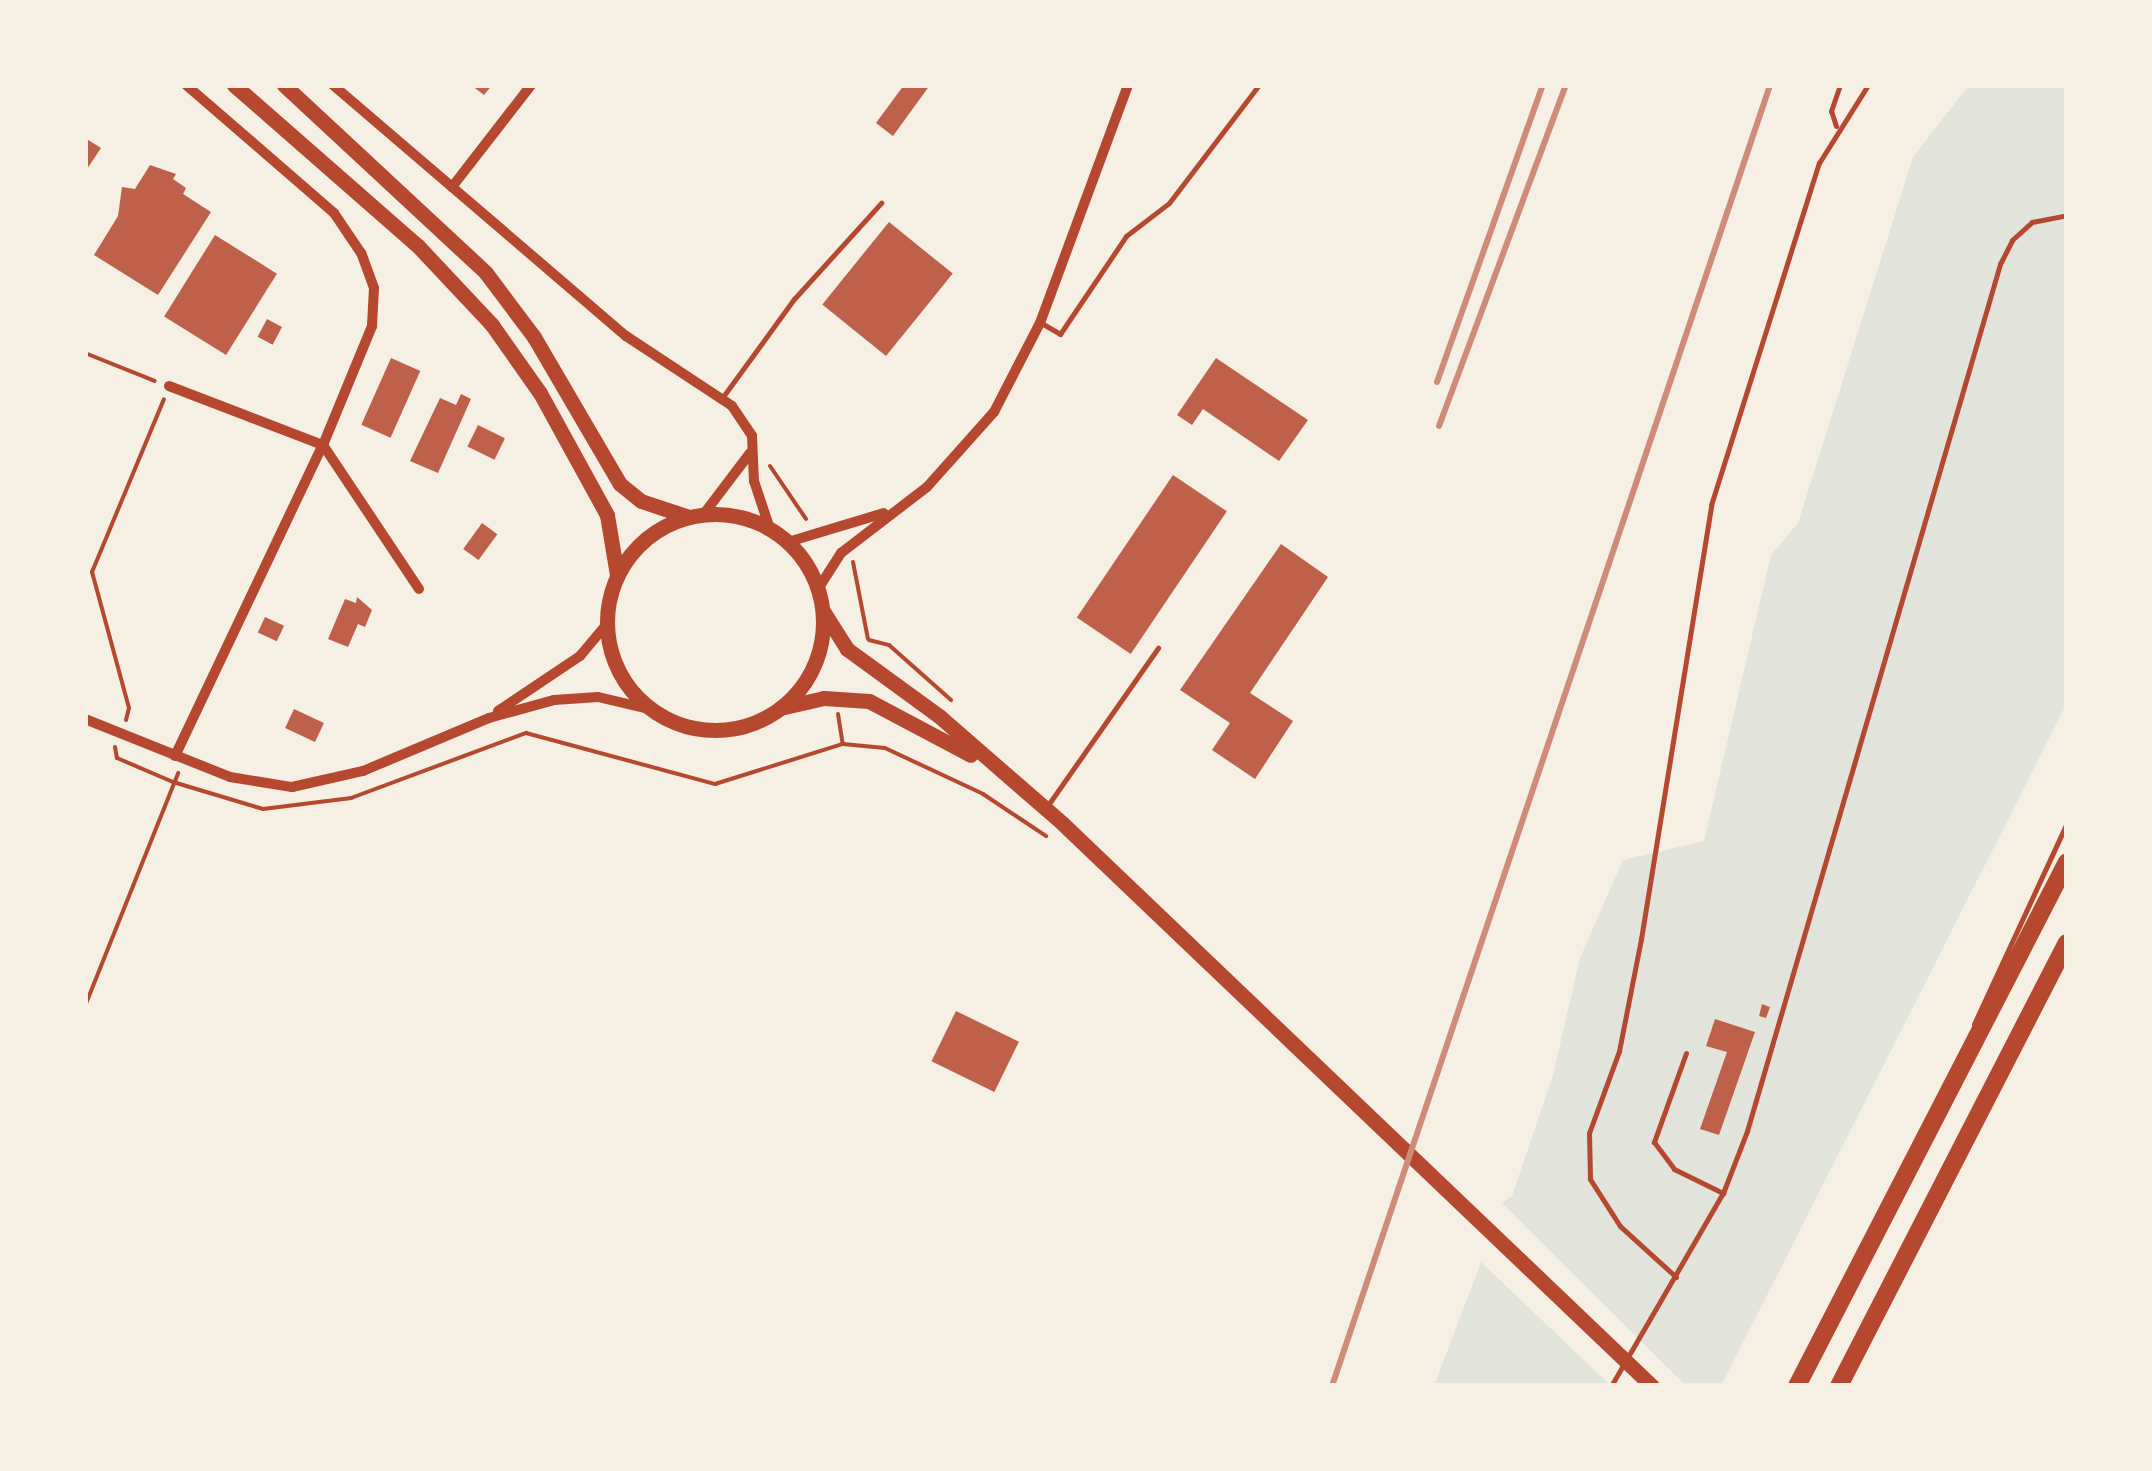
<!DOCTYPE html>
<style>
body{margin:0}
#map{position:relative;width:2152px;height:1471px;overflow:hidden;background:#f6efe4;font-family:"DM Sans",sans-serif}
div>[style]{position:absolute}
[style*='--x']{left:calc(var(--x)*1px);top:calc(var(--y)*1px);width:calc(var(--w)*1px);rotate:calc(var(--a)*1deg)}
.green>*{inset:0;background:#e2e4dc}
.building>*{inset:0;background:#bf614a;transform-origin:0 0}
.path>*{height:4px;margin:-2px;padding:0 2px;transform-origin:2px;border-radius:2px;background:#b5482f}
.service>*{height:5px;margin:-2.5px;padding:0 2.5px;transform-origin:2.5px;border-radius:2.5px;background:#b5482f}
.minor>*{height:10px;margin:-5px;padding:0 5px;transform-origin:5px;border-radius:5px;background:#b5482f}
.primary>*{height:15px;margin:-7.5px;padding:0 7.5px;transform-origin:7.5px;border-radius:7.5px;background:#b5482f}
.primary>.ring{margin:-7.5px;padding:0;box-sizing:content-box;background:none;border:15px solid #b5482f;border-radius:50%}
.motorway>*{height:18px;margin:-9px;padding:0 9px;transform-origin:9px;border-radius:9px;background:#b5482f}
.rail>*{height:6px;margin:-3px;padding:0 3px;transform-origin:3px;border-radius:3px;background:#cf8b77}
span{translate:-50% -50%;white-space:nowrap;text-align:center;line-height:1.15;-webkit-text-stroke:8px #f6efe4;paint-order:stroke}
.frame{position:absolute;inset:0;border:88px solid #f6efe4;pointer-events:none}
</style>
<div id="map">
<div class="green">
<div style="clip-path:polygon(1969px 85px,2067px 85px,2067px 703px,1721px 1386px,1686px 1386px,1502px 1203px,1512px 1196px,1553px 1075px,1580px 958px,1623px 860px,1704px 841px,1771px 555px,1798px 523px,1913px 157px)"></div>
<div style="clip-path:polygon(1481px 1262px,1611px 1386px,1434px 1386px)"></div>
</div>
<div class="building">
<div style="clip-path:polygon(471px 85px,492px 85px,484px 95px)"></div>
<div style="clip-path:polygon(904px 85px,930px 85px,893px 136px,876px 123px)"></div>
<div style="clip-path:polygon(85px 138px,101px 148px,85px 172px)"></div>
<div style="clip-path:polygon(150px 165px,176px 174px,173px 179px,186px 188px,183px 194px,211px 212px,158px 295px,94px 255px,118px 216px,122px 187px,135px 189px)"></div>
<div style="left:889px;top:222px;width:82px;height:106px;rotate:39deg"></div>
<div style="left:215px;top:235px;width:73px;height:96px;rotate:32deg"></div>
<div style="left:267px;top:319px;width:17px;height:20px;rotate:28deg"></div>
<div style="left:391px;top:358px;width:32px;height:73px;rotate:24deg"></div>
<div style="clip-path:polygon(1216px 358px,1308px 420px,1279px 461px,1203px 409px,1192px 425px,1177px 415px)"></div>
<div style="clip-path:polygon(461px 394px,471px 399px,438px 473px,410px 461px,440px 398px,456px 405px)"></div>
<div style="left:478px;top:425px;width:30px;height:24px;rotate:26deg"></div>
<div style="left:1173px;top:475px;width:65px;height:172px;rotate:34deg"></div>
<div style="left:482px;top:523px;width:19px;height:32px;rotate:36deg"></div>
<div style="clip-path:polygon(1281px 544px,1328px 577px,1250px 693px,1293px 721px,1255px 779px,1212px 750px,1230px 723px,1180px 690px)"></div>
<div style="clip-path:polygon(357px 597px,372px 610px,365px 627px,358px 624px,348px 647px,328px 639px,345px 599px,356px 603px)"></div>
<div style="left:265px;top:617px;width:21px;height:17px;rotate:25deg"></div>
<div style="left:294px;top:709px;width:33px;height:21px;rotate:25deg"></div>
<div style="clip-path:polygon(1762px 1004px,1770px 1007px,1766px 1018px,1759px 1016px)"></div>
<div style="left:956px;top:1011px;width:70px;height:56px;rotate:26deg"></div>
<div style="clip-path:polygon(1715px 1019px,1755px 1032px,1719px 1135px,1700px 1129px,1727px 1052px,1706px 1046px)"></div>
</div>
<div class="path">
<div style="--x:85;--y:353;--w:75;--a:21.8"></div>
<div style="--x:770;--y:466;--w:64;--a:55.8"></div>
<div style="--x:853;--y:562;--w:78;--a:79"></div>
<div style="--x:869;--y:640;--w:21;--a:14"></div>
<div style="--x:889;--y:645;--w:83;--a:41.6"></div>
<div style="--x:838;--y:714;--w:30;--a:81"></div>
<div style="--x:126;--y:720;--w:12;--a:-76"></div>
<div style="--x:129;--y:708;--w:141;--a:-105.2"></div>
<div style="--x:92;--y:572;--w:187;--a:-67.4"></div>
<div style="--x:115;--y:747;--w:11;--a:80"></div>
<div style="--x:117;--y:758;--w:61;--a:23.2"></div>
<div style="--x:173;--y:782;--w:94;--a:16.7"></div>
<div style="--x:263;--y:809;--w:89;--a:-7.1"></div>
<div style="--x:351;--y:798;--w:187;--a:-20.4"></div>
<div style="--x:526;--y:733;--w:196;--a:15.1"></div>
<div style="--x:715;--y:784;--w:134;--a:-17.4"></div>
<div style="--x:843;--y:744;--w:42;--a:5.4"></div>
<div style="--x:885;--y:748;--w:108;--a:25.1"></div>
<div style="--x:983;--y:794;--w:76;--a:33.7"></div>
<div style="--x:85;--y:1006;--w:251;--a:-68.2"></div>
</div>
<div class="service">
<div style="--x:1836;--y:126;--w:16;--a:-108"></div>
<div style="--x:1831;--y:111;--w:28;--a:-71"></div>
<div style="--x:1043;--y:324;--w:20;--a:30"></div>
<div style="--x:1060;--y:334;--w:118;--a:-56"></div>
<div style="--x:1126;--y:236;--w:54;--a:-37.5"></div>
<div style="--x:1169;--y:203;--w:148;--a:-52.7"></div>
<div style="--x:722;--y:398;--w:122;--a:-54"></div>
<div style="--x:794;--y:299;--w:130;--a:-47.8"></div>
<div style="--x:85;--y:504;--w:32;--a:90"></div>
<div style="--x:1048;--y:805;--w:192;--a:-55"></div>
<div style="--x:1974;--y:1024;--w:221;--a:-65.2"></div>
<div style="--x:1686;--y:1053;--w:95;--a:109.8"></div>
<div style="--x:1654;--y:1142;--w:34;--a:53"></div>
<div style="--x:1674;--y:1169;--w:55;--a:26.1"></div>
<div style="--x:1676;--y:1277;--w:76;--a:-137.7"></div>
<div style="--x:1620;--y:1226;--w:56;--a:-122.6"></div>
<div style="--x:1590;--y:1179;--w:46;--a:-91.2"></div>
<div style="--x:1589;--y:1133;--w:87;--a:-69.9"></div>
<div style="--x:1619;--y:1051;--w:114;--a:-78.9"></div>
<div style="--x:1641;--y:939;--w:440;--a:-80.8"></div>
<div style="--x:1711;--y:505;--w:359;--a:-72.5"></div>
<div style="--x:1819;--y:163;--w:92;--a:-57.9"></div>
<div style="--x:1611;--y:1386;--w:223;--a:-59.9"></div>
<div style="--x:1723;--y:1193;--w:66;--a:-68.8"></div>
<div style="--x:1747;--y:1131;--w:903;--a:-73.73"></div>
<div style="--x:2000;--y:264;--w:27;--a:-63"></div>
<div style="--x:2012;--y:240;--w:27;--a:-42"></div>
<div style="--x:2032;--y:222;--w:36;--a:-11"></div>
</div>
<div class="minor">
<div style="--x:333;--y:85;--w:386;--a:40.6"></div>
<div style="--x:626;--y:336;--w:127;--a:33.4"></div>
<div style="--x:732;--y:406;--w:36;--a:56"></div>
<div style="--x:752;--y:436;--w:45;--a:87.5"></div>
<div style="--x:754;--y:481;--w:51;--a:71.6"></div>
<div style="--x:452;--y:187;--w:129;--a:-52.2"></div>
<div style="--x:169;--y:386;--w:165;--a:21"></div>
<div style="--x:323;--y:445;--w:173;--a:56.3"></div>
<div style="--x:703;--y:515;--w:78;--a:-52.8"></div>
<div style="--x:788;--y:542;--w:100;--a:-16.8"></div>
<div style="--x:818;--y:589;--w:43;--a:-57.4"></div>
<div style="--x:841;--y:553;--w:108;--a:-37.5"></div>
<div style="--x:927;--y:487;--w:101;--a:-48.2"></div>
<div style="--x:994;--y:412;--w:100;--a:-62.7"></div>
<div style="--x:1040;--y:323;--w:254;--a:-69.7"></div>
<div style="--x:498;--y:711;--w:99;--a:-33.9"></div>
<div style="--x:580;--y:656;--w:40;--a:-50"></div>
<div style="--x:85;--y:719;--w:156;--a:21.8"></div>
<div style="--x:230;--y:777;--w:63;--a:9.2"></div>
<div style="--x:292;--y:787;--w:73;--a:-12.7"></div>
<div style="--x:363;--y:771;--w:137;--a:-22.8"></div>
<div style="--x:489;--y:718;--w:67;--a:-15.5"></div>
<div style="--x:554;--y:700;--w:44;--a:-3.9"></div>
<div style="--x:598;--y:697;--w:52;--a:13.2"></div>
<div style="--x:175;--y:756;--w:344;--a:-64.6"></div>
<div style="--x:323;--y:445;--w:129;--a:-67.6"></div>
<div style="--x:372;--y:326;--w:38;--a:-87"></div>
<div style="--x:374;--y:288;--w:37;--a:-110"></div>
<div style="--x:361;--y:253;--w:48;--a:-124"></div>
<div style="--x:334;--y:213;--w:196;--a:-139.1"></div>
</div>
<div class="primary">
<div style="--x:234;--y:85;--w:243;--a:41.2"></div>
<div style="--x:417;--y:245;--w:110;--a:46.8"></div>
<div style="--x:492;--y:325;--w:83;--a:54.8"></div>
<div style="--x:540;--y:393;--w:139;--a:61.2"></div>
<div style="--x:607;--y:515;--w:61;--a:80.5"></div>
<div style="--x:284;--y:85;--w:276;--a:42.9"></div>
<div style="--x:486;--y:273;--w:80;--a:53.1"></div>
<div style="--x:534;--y:337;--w:170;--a:59.7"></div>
<div style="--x:620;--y:484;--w:27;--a:39"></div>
<div style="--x:641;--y:501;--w:51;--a:18.4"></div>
<div class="ring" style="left:607px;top:514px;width:201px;height:201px"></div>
<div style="--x:823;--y:611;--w:45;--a:57.7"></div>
<div style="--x:847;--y:649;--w:114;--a:36.1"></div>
<div style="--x:939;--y:716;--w:163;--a:41"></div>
<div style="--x:1062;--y:823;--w:816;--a:43.66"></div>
<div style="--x:780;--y:708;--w:45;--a:-12.8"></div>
<div style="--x:824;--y:698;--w:45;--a:3.8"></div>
<div style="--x:869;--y:701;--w:115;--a:27.9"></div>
</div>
<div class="motorway">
<div style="--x:1797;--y:1386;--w:589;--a:-62.74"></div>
<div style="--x:1839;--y:1386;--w:498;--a:-62.8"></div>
</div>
<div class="rail">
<div style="--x:1437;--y:382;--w:315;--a:-70.4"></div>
<div style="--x:1439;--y:426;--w:364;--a:-69.6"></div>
<div style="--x:1332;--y:1386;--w:1373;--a:-71.39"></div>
</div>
<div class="frame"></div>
</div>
